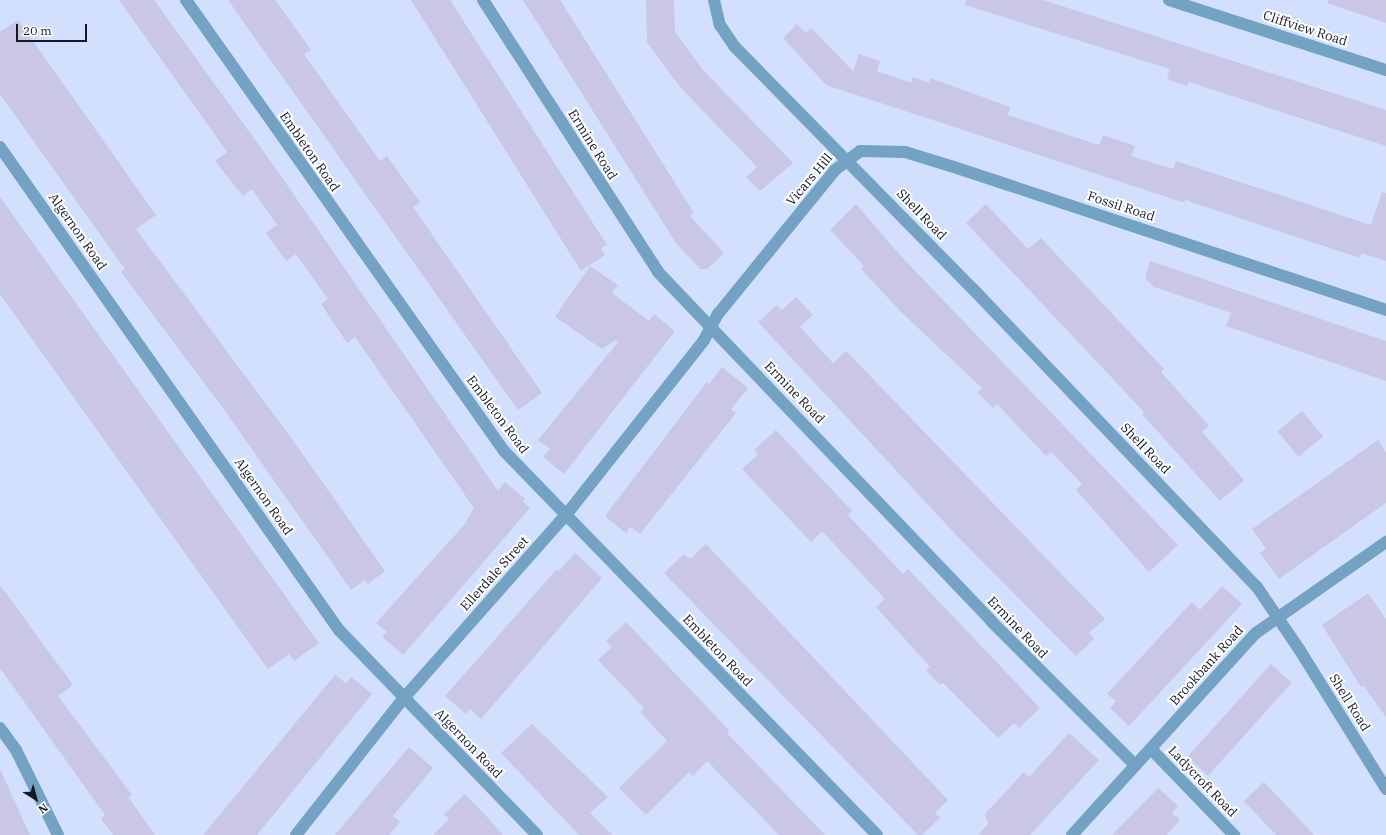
<!DOCTYPE html>
<style>
body{margin:0}
#map{position:relative;width:1386px;height:835px;overflow:hidden;background:#d2e0fe;font-family:"IBM Plex Serif",serif}
div>[style]{position:absolute}
[style*='--x']{left:calc(var(--x)*1px);top:calc(var(--y)*1px);width:calc(var(--w)*1px);rotate:calc(var(--a)*1deg)}
.building>*{inset:0;background:#cac6e5;transform-origin:0 0}
.minor>*{height:12px;margin:-6px;padding:0 6px;transform-origin:6px;border-radius:6px;background:#74a2c2}
span{translate:-50% -50%;white-space:nowrap;text-align:center;line-height:1.15;-webkit-text-stroke:4px #fff;paint-order:stroke}
.street-label{font-size:13px;color:#141923}
.north{position:absolute;left:16px;top:779px;width:40px;height:40px;-webkit-text-stroke:3px #fff;paint-order:stroke;rotate:143deg;font-size:11px;font-weight:700;line-height:16px;text-align:center;color:#141923}
.north::after{content:'';display:block;margin:auto;width:14px;height:18px;background:#141923;clip-path:polygon(50% 0,100% 100%,50% 72%,0 100%)}
.scale{position:absolute;left:16px;top:24px;width:71px;height:18px;box-sizing:border-box;border:2px solid #141923;border-top:0;padding-left:5px;font-size:12px;line-height:14px;white-space:nowrap;color:#141923;-webkit-text-stroke:3px #fff;paint-order:stroke}
</style>
<div id="map">
<div class="building">
<div style="clip-path:polygon(119px 0,154px 0,281px 176px,498px 491px,505px 482px,525px 499px,523px 502px,530px 508px,403px 655px,382px 637px,387px 632px,376px 623px,464px 525px,474px 508px,355px 337px,347px 343px,321px 304px,328px 299px,296px 254px,286px 261px,266px 233px,277px 225px,252px 189px,243px 196px,215px 161px,227px 152px)"></div>
<div style="clip-path:polygon(228px 0,275px 0,311px 50px,304px 54px,380px 161px,387px 156px,420px 202px,413px 207px,542px 393px,518px 410px)"></div>
<div style="clip-path:polygon(411px 0,450px 0,607px 245px,601px 248px,605px 255px,581px 271px)"></div>
<div style="clip-path:polygon(523px 0,560px 0,694px 213px,690px 216px,724px 253px,707px 269px,700px 269px,676px 243px)"></div>
<div style="clip-path:polygon(646px 0,674px 0,675px 32px,703px 70px,793px 163px,760px 191px,746px 177px,757px 167px,680px 87px,647px 42px)"></div>
<div style="clip-path:polygon(966px 0,1043px 0,1386px 110px,1386px 146px,1189px 82px,1187px 86px,1167px 79px,1170px 69px,965px 5px)"></div>
<div style="clip-path:polygon(1328px 0,1386px 0,1386px 23px,1327px 3px)"></div>
<div style="clip-path:polygon(18px 20px,156px 215px,136px 229px,292px 439px,385px 571px,368px 584px,365px 580px,351px 590px,225px 411px,121px 272px,125px 269px,0 94px,0 32px)"></div>
<div style="clip-path:polygon(797px 24px,806px 33px,811px 28px,853px 71px,859px 54px,880px 61px,877px 71px,911px 83px,913px 77px,929px 83px,930px 78px,1010px 107px,1008px 115px,1099px 145px,1103px 135px,1135px 146px,1131px 156px,1173px 169px,1176px 161px,1371px 225px,1382px 192px,1386px 193px,1386px 261px,1361px 253px,1360px 258px,1185px 200px,1185px 203px,826px 85px,783px 38px)"></div>
<div style="clip-path:polygon(0 197px,319px 643px,294px 661px,289px 654px,268px 669px,0 294px)"></div>
<div style="clip-path:polygon(856px 204px,898px 253px,1178px 545px,1149px 572px,1076px 490px,1082px 484px,1051px 452px,1046px 456px,997px 404px,993px 408px,977px 392px,982px 388px,901px 312px,861px 269px,864px 266px,830px 230px)"></div>
<div style="clip-path:polygon(986px 204px,1028px 249px,1041px 238px,1164px 369px,1161px 372px,1209px 426px,1202px 432px,1244px 480px,1220px 501px,1142px 414px,1144px 412px,966px 223px)"></div>
<div style="clip-path:polygon(1150px 261px,1386px 341px,1386px 381px,1226px 326px,1231px 313px,1154px 287px,1145px 278px)"></div>
<div style="clip-path:polygon(590px 266px,618px 285px,612px 293px,649px 321px,654px 314px,675px 331px,564px 474px,543px 457px,550px 449px,538px 440px,618px 342px,616px 340px,602px 349px,555px 317px)"></div>
<div style="clip-path:polygon(796px 297px,813px 315px,800px 327px,833px 363px,846px 351px,1105px 619px,1089px 633px,1094px 639px,1076px 656px,958px 537px,758px 322px,777px 305px,782px 310px)"></div>
<div style="clip-path:polygon(722px 367px,748px 388px,731px 409px,736px 413px,640px 534px,630px 527px,626px 533px,605px 516px,707px 382px,709px 384px)"></div>
<div style="left:1302px;top:411px;width:33px;height:32px;rotate:50deg"></div>
<div style="clip-path:polygon(776px 430px,852px 511px,848px 515px,903px 574px,908px 569px,1040px 708px,1019px 728px,1014px 723px,998px 738px,943px 683px,940px 685px,926px 670px,930px 667px,876px 607px,885px 599px,822px 531px,811px 542px,742px 469px,758px 455px,754px 450px)"></div>
<div style="clip-path:polygon(1378px 440px,1386px 452px,1386px 503px,1279px 579px,1260px 553px,1266px 549px,1252px 529px)"></div>
<div style="clip-path:polygon(706px 544px,948px 800px,935px 813px,940px 818px,922px 835px,918px 835px,664px 573px,684px 554px,690px 559px)"></div>
<div style="clip-path:polygon(575px 553px,602px 578px,481px 719px,470px 709px,466px 714px,445px 696px,557px 569px,559px 571px)"></div>
<div style="clip-path:polygon(0 585px,73px 685px,58px 696px,132px 795px,129px 798px,155px 835px,113px 835px,101px 819px,105px 815px,0 668px)"></div>
<div style="clip-path:polygon(1222px 586px,1242px 604px,1129px 726px,1110px 708px,1116px 701px,1107px 694px,1192px 602px,1200px 610px)"></div>
<div style="clip-path:polygon(1368px 593px,1386px 619px,1386px 717px,1363px 685px,1361px 687px,1322px 625px)"></div>
<div style="clip-path:polygon(626px 622px,729px 730px,727px 733px,825px 835px,779px 835px,707px 761px,693px 776px,689px 772px,646px 815px,619px 788px,667px 741px,640px 712px,644px 708px,598px 660px,612px 647px,606px 641px)"></div>
<div style="left:1271px;top:664px;width:28px;height:125px;rotate:42deg"></div>
<div style="clip-path:polygon(335px 675px,346px 683px,351px 677px,372px 694px,257px 835px,203px 835px)"></div>
<div style="clip-path:polygon(532px 724px,608px 797px,590px 813px,612px 835px,579px 835px,501px 753px)"></div>
<div style="clip-path:polygon(1069px 733px,1099px 760px,1087px 773px,1030px 835px,978px 835px,988px 824px,985px 814px,1024px 772px,1029px 777px)"></div>
<div style="clip-path:polygon(409px 747px,433px 768px,393px 816px,400px 822px,389px 835px,335px 835px)"></div>
<div style="clip-path:polygon(0 769px,30px 835px,0 835px)"></div>
<div style="clip-path:polygon(1264px 782px,1300px 820px,1314px 835px,1276px 835px,1259px 817px,1244px 801px)"></div>
<div style="clip-path:polygon(1158px 788px,1178px 806px,1172px 813px,1180px 820px,1167px 835px,1112px 835px)"></div>
<div style="clip-path:polygon(465px 794px,489px 819px,503px 835px,433px 835px,449px 819px,444px 814px)"></div>
</div>
<div class="minor">
<div style="--x:186;--y:0;--w:552;--a:54.81"></div>
<div style="--x:504;--y:451;--w:535;--a:45.83"></div>
<div style="--x:483;--y:0;--w:323;--a:57.2"></div>
<div style="--x:658;--y:272;--w:482;--a:46.3"></div>
<div style="--x:991;--y:621;--w:204;--a:45"></div>
<div style="--x:714;--y:0;--w:26;--a:77"></div>
<div style="--x:720;--y:25;--w:25;--a:56"></div>
<div style="--x:734;--y:46;--w:341;--a:45.5"></div>
<div style="--x:973;--y:289;--w:412;--a:46.4"></div>
<div style="--x:1257;--y:587;--w:75;--a:55.9"></div>
<div style="--x:1299;--y:649;--w:165;--a:58.1"></div>
<div style="--x:1169;--y:0;--w:228;--a:17.9"></div>
<div style="--x:0;--y:147;--w:590;--a:54.94"></div>
<div style="--x:339;--y:630;--w:285;--a:46"></div>
<div style="--x:0;--y:728;--w:27;--a:54"></div>
<div style="--x:16;--y:750;--w:95;--a:63.7"></div>
<div style="--x:1151;--y:749;--w:120;--a:46"></div>
<div style="--x:296;--y:835;--w:173;--a:-51.8"></div>
<div style="--x:403;--y:699;--w:246;--a:-48.5"></div>
<div style="--x:566;--y:515;--w:223;--a:-51.7"></div>
<div style="--x:704;--y:340;--w:30;--a:-62"></div>
<div style="--x:718;--y:314;--w:186;--a:-50.9"></div>
<div style="--x:835;--y:170;--w:31;--a:-37"></div>
<div style="--x:860;--y:151;--w:45;--a:1.3"></div>
<div style="--x:905;--y:152;--w:51;--a:17"></div>
<div style="--x:954;--y:167;--w:455;--a:18.3"></div>
<div style="--x:1072;--y:835;--w:273;--a:-47.7"></div>
<div style="--x:1256;--y:633;--w:159;--a:-35"></div>
</div>
<div class="street-label">
<span style="left:1305px;top:29px;rotate:18deg">Cliffview Road</span>
<span style="left:592px;top:145px;rotate:58deg">Ermine Road</span>
<span style="left:309px;top:152px;rotate:55deg">Embleton Road</span>
<span style="left:810px;top:180px;rotate:-50deg">Vicars Hill</span>
<span style="left:1121px;top:207px;rotate:18deg">Fossil Road</span>
<span style="left:921px;top:215px;rotate:46deg">Shell Road</span>
<span style="left:77px;top:232px;rotate:55deg">Algernon Road</span>
<span style="left:794px;top:393px;rotate:46deg">Ermine Road</span>
<span style="left:497px;top:415px;rotate:53deg">Embleton Road</span>
<span style="left:1145px;top:449px;rotate:46deg">Shell Road</span>
<span style="left:263px;top:497px;rotate:55deg">Algernon Road</span>
<span style="left:495px;top:574px;rotate:-48deg">Ellerdale Street</span>
<span style="left:1017px;top:628px;rotate:46deg">Ermine Road</span>
<span style="left:717px;top:651px;rotate:46deg">Embleton Road</span>
<span style="left:1207px;top:666px;rotate:-48deg">Brookbank Road</span>
<span style="left:1349px;top:703px;rotate:58deg">Shell Road</span>
<span style="left:468px;top:744px;rotate:46deg">Algernon Road</span>
<span style="left:1202px;top:782px;rotate:46deg">Ladycroft Road</span>
</div>
<div class="north">N</div>
<div class="scale">20 m</div>
</div>
